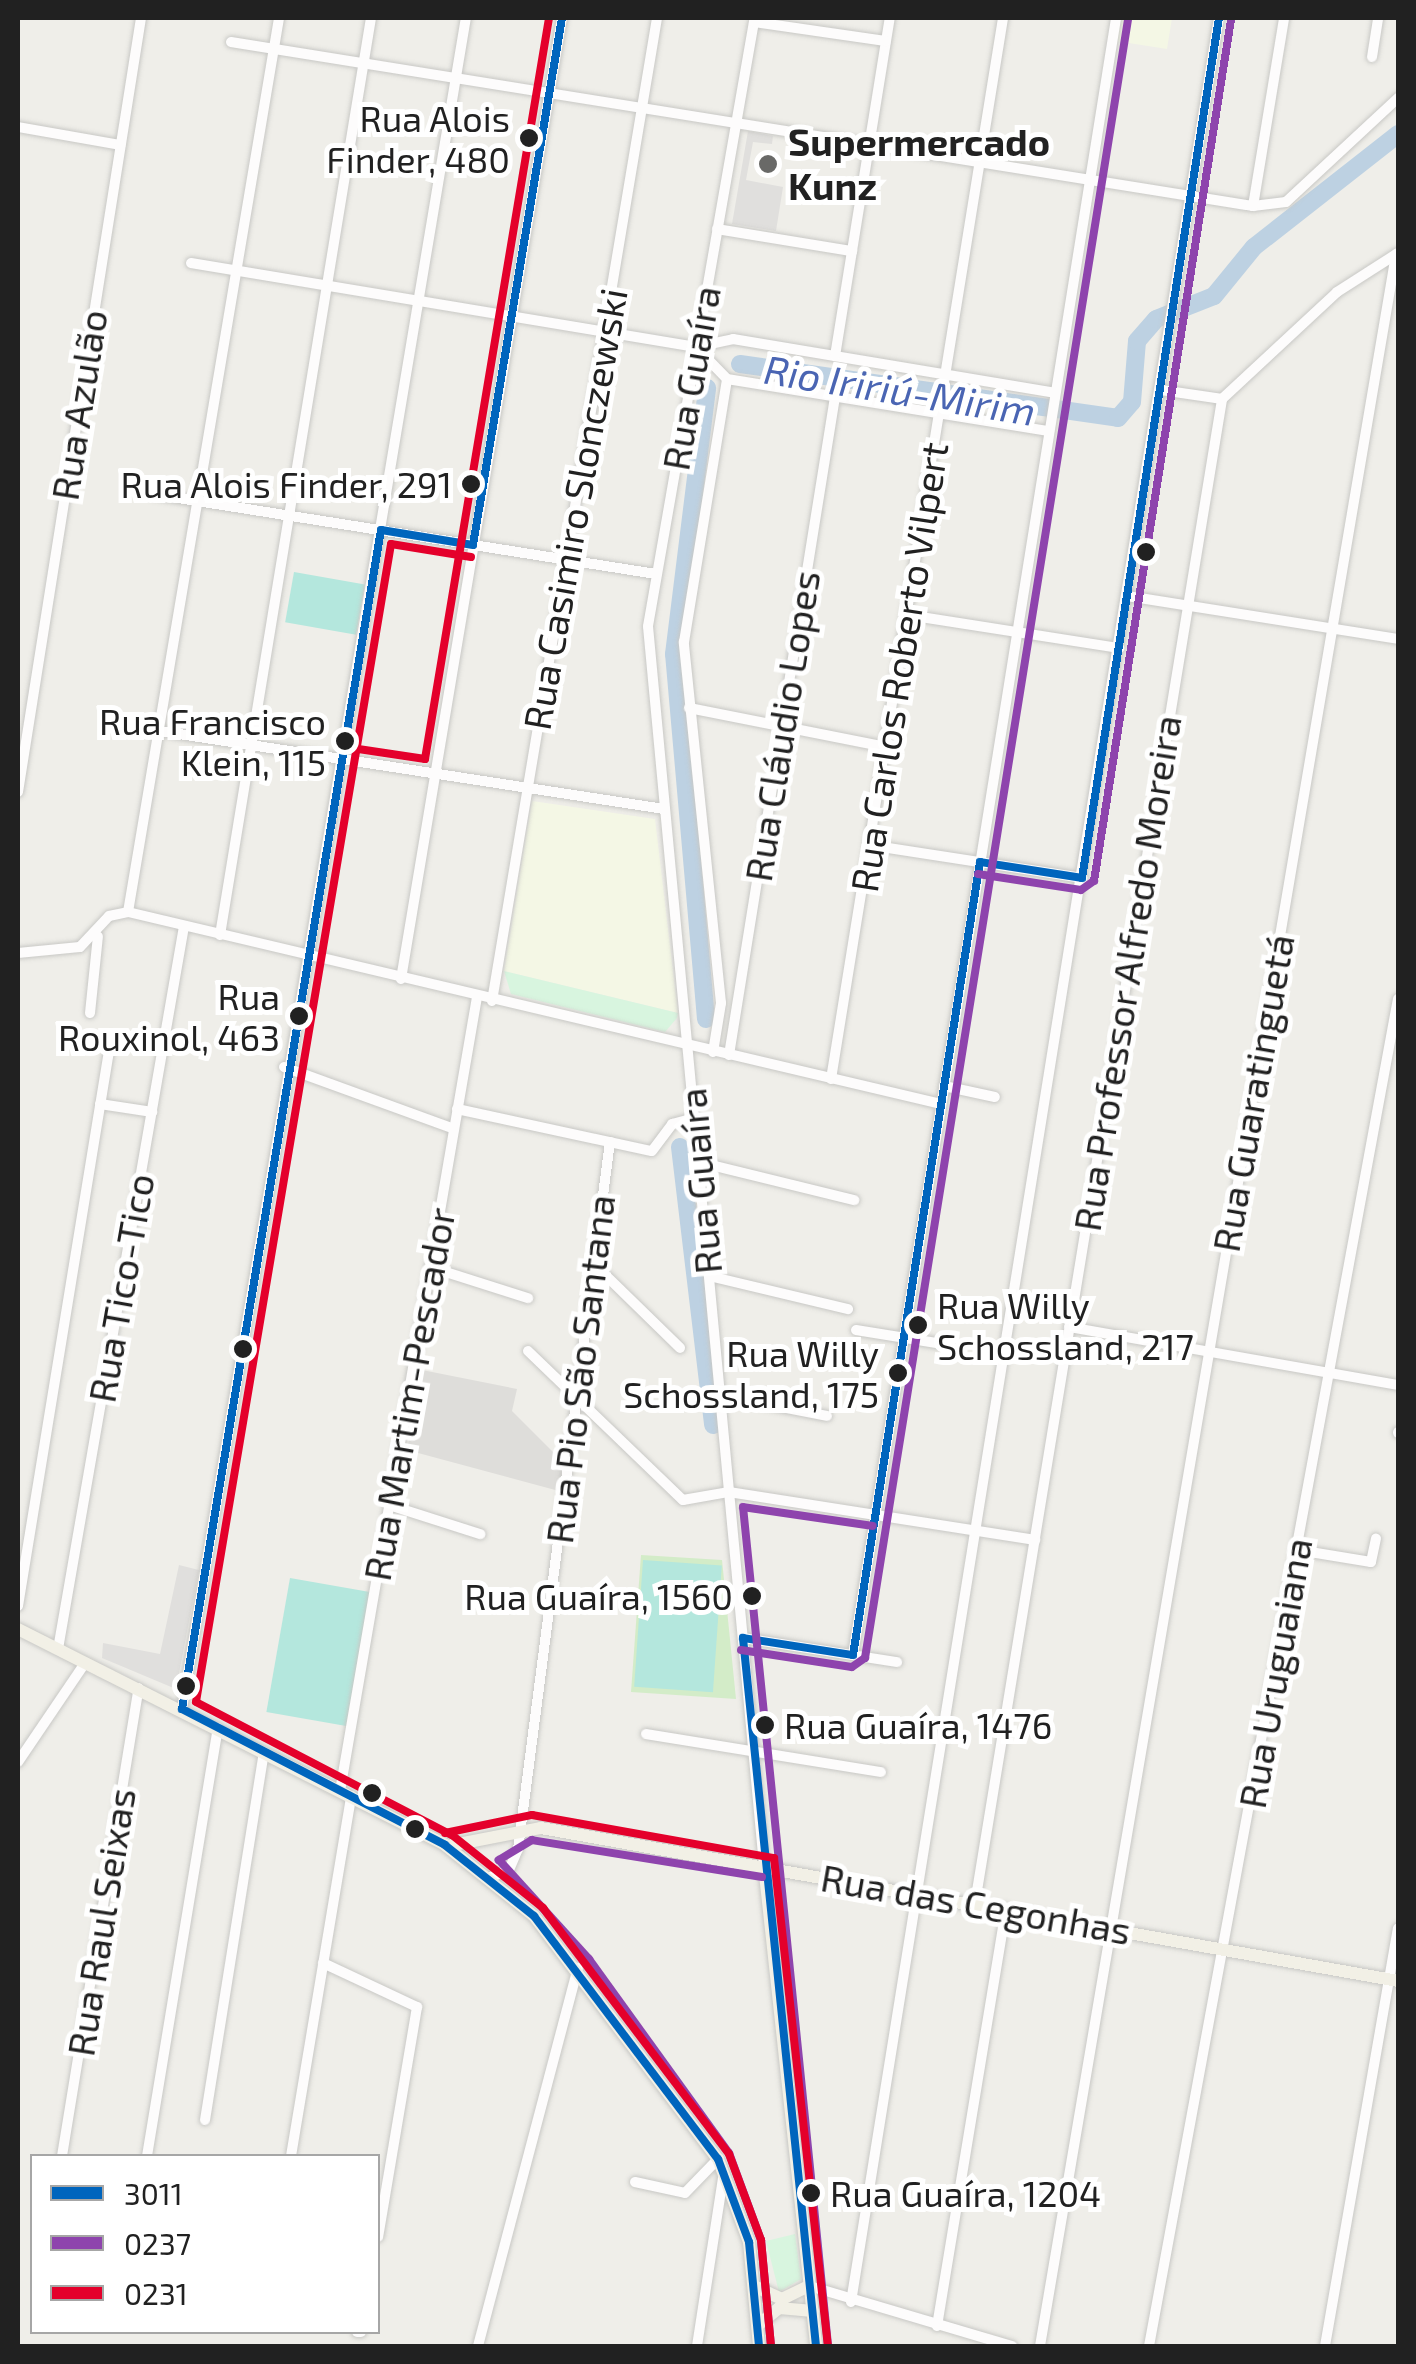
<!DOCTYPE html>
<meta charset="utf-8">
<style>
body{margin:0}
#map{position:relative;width:1416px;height:2364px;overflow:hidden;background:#efeee9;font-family:"Exo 2",sans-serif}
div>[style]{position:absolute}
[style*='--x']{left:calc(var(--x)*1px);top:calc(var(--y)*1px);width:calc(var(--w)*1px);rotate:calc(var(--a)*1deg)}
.residential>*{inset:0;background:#deddda}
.education>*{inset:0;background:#f4f7e5}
.grass>*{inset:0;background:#d3ecc8}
.park>*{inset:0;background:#d8f5df}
.pitch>*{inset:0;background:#b4e7dd;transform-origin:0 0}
.parking>*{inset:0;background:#e0dfdd}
.river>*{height:18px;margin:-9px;padding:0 9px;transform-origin:9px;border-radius:9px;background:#bdd1e2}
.roads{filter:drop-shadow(0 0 2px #c8c8c5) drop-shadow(0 0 2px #c8c8c5)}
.minor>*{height:10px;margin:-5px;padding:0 5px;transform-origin:5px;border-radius:5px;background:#fdfcfc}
.major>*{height:12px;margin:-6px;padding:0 6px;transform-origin:6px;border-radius:6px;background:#f2f0e6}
.bus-1>*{height:8px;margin:-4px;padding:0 4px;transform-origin:4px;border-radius:4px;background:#0065bd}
.bus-2>*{height:8px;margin:-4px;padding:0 4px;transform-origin:4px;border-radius:4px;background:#8e44ad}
.bus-3>*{height:8px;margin:-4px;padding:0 4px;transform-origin:4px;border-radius:4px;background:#e4002b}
.dots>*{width:28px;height:28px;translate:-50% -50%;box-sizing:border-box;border:5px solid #fff;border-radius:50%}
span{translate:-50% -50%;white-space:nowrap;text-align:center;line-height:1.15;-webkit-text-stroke:10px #fff;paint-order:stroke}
.bus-label{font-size:36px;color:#212121}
.right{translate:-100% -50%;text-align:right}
.left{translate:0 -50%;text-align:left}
.poi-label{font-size:38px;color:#212121;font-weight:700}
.street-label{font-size:38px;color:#212121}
.water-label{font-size:40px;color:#4a65b3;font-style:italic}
.frame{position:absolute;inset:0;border:20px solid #212121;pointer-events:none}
.legend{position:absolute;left:30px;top:2154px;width:350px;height:180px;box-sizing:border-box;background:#fff;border:2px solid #a6a6a6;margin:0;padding:12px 18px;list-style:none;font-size:30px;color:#212121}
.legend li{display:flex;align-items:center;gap:20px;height:50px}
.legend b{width:50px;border:2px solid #a6a6a6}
</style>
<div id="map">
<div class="residential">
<div style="clip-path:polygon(422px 1370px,517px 1389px,512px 1411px,563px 1462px,559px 1491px,407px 1450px)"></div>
</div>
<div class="education">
<div style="clip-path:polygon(1120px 18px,1172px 18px,1167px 49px,1116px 41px)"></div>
<div style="clip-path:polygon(532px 801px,655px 819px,678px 1013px,504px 971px)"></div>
</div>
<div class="grass">
<div style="clip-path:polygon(641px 1555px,722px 1560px,736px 1699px,631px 1692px)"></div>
</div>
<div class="park">
<div style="clip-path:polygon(504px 971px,678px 1013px,677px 1018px,665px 1032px,511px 994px)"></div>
<div style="clip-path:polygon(795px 2234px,801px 2279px,779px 2292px,766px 2241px)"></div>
</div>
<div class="pitch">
<div style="left:294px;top:572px;width:72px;height:51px;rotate:10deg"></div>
<div style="left:643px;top:1560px;width:79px;height:127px;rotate:4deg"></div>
<div style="left:290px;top:1578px;width:81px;height:136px;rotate:10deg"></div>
</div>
<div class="parking">
<div style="clip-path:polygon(748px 131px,773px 136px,772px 144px,753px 142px,746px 180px,783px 187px,776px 231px,732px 224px)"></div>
<div style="clip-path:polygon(179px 1565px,199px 1570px,176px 1689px,102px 1658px,103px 1643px,160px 1654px)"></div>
</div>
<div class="river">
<div style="--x:740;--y:364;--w:382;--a:8.1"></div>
<div style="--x:1118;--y:418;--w:21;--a:-49"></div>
<div style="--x:1132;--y:402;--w:61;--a:-85.3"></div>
<div style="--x:1137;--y:341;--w:29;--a:-49"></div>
<div style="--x:1156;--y:319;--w:62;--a:-21.6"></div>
<div style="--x:1214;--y:296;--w:63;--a:-50.8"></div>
<div style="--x:1254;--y:247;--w:183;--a:-38.1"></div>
<div style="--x:706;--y:1019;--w:366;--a:-95"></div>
<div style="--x:674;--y:654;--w:268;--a:-82.9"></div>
<div style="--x:680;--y:1147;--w:280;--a:83.2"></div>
</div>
<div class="roads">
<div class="minor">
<div style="--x:231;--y:42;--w:1035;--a:9.12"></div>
<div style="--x:1253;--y:206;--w:33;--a:-7"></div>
<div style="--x:1286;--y:202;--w:153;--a:-42.9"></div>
<div style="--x:1372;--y:57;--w:39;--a:-81"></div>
<div style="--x:18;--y:127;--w:104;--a:10"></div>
<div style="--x:1253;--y:206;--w:191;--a:-80.6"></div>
<div style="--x:717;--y:229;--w:137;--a:9.3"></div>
<div style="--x:191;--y:263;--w:512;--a:9.44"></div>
<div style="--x:696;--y:347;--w:38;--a:-12"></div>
<div style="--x:733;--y:339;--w:326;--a:9.5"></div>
<div style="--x:696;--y:347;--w:45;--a:45.9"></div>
<div style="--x:727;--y:379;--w:326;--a:9.2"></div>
<div style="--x:835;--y:356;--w:342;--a:-80.8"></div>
<div style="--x:1161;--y:390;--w:62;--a:8.4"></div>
<div style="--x:1222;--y:399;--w:157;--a:-42.9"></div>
<div style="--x:1337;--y:292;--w:72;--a:-32.6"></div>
<div style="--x:153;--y:494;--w:509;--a:9.04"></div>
<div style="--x:1127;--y:596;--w:274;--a:9"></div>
<div style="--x:908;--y:615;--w:214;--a:8.9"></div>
<div style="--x:689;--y:708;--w:201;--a:11.2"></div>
<div style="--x:115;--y:724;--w:556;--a:8.8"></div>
<div style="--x:18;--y:792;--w:784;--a:-80.97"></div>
<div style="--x:869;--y:845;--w:216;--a:8.8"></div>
<div style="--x:128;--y:912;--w:907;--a:-80.41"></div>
<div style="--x:220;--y:935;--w:929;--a:-80.65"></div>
<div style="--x:18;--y:953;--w:62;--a:-5.5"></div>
<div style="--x:80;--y:947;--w:42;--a:-46.9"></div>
<div style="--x:109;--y:916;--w:19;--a:-12"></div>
<div style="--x:128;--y:912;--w:835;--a:13.29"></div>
<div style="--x:401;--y:979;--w:974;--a:-80.49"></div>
<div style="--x:492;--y:1001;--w:997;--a:-80.47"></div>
<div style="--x:90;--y:1013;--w:77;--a:-84.1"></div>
<div style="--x:713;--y:1052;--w:50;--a:-80.7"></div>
<div style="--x:721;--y:1003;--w:363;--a:-95.9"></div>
<div style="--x:684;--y:642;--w:266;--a:-80.7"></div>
<div style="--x:729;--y:1055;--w:666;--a:-80.85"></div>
<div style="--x:284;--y:1067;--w:181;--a:20"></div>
<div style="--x:831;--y:1079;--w:1075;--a:-80.79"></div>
<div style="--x:944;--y:1086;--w:52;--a:12.2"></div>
<div style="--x:100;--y:1104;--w:53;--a:8.7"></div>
<div style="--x:457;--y:1109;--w:199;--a:12.2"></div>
<div style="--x:652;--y:1151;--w:34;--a:-53"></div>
<div style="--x:672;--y:1124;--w:24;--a:-15"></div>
<div style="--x:699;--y:1162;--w:160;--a:13.8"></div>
<div style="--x:592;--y:1262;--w:123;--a:44.3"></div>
<div style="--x:430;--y:1267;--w:103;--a:17.6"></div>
<div style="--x:709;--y:1276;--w:143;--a:13.4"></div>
<div style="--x:1069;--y:1327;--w:334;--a:10"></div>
<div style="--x:856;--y:1330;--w:94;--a:9.2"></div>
<div style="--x:528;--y:1351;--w:215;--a:43.9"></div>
<div style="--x:683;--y:1500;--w:47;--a:-9.9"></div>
<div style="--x:729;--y:1492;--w:310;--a:8.9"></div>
<div style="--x:720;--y:1395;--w:109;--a:11.1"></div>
<div style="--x:1398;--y:1432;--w:1;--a:90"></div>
<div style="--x:389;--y:1505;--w:96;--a:17.7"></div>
<div style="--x:1298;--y:1550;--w:74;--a:9.3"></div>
<div style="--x:1371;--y:1562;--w:24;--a:-78"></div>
<div style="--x:18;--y:1606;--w:575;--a:-80.69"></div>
<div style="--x:743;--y:1638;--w:156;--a:8.9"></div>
<div style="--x:58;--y:1649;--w:734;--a:-80.11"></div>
<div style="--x:853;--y:1655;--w:1658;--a:-80.87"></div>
<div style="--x:182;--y:1709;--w:1715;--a:-80.47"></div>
<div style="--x:646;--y:1734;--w:238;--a:9.2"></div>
<div style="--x:18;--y:1762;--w:120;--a:-55.9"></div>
<div style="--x:340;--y:1791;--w:806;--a:-80.21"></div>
<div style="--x:764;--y:1865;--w:1244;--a:-95.35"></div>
<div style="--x:648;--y:626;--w:613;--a:-80.05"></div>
<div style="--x:754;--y:22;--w:133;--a:8.2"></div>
<div style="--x:491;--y:1877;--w:19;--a:-21"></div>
<div style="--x:509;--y:1870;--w:23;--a:-67"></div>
<div style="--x:518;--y:1849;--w:713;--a:-82.59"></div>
<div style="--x:975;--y:1903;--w:1524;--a:-80.67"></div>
<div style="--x:323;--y:1963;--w:104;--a:25.1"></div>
<div style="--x:417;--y:2007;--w:233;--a:99.6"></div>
<div style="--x:205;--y:2120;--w:372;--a:-80.9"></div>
<div style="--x:62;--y:2156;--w:474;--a:-80.7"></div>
<div style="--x:147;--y:2156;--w:434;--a:-80.6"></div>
<div style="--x:291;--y:2156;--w:365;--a:-80.5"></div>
<div style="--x:635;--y:2182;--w:51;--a:12.4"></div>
<div style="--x:685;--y:2193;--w:47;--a:-45.9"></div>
<div style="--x:809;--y:2286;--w:212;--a:16.5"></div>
<div style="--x:851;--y:2302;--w:2313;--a:-80.85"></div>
<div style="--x:937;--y:2326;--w:423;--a:-80.6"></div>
<div style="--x:357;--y:2332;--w:4;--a:0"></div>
<div style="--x:478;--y:2346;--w:391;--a:-75.2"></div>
<div style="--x:697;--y:2346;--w:170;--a:-81.2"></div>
<div style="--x:1040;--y:2346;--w:2122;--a:-80.34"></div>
<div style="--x:1149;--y:2346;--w:1370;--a:-79.53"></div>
<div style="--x:1325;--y:2346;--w:424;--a:-80.1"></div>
</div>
<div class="major">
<div style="--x:18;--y:1629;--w:479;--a:26.8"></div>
<div style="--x:445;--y:1845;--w:114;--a:38.6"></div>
<div style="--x:534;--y:1916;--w:305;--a:52.9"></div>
<div style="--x:718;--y:2159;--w:89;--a:69.5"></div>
<div style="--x:749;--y:2242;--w:104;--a:84.5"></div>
<div style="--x:448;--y:1846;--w:95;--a:-11"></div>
<div style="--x:541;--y:1828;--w:871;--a:10.12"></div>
<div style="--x:764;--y:1865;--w:484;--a:83.8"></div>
<div style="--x:756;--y:2287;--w:29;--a:25"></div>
<div style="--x:782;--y:2299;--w:30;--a:-26"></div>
<div style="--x:758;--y:2325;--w:27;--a:-39"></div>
<div style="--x:779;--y:2308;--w:34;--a:5"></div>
</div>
</div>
<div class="bus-1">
<div style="--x:562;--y:18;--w:534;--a:99.59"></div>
<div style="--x:473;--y:545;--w:93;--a:-170.7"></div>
<div style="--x:381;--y:530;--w:1196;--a:99.58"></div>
<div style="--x:182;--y:1709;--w:296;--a:27.3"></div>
<div style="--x:445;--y:1845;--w:114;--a:38.6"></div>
<div style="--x:534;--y:1916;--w:305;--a:52.9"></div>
<div style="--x:718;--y:2159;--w:89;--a:69.5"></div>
<div style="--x:749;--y:2242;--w:104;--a:84.5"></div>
<div style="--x:816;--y:2346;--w:712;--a:-95.89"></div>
<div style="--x:743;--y:1638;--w:111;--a:8.8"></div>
<div style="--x:853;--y:1655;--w:803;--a:-80.9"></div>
<div style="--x:980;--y:862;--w:103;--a:8.9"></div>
<div style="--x:1082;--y:878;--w:871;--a:-80.95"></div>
</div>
<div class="bus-2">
<div style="--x:978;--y:874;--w:104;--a:8.8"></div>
<div style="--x:1081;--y:890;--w:16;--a:-35"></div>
<div style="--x:1094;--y:881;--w:872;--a:-80.96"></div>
<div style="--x:741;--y:1650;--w:112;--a:8.7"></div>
<div style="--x:852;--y:1667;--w:16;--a:-35"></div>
<div style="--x:865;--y:1658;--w:1659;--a:-80.88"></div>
<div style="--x:762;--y:1877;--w:233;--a:-170.9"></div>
<div style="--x:532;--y:1840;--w:39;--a:149"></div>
<div style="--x:499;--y:1860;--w:134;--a:47.7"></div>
<div style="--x:589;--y:1959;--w:239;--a:54.2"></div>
<div style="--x:729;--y:2153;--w:93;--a:69.8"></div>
<div style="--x:761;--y:2240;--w:105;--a:84.6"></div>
<div style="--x:828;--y:2345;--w:842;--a:-95.79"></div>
<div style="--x:743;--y:1507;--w:131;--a:8.3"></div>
</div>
<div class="bus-3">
<div style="--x:471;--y:557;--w:81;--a:-170.8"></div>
<div style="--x:391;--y:544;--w:1174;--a:99.56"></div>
<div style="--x:196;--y:1702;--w:288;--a:27.5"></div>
<div style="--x:452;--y:1835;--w:117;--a:38.7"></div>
<div style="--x:543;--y:1908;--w:308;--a:52.9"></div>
<div style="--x:729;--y:2154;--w:92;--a:69.6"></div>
<div style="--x:761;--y:2240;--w:105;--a:84.6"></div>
<div style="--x:345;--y:747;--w:81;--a:8.5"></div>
<div style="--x:425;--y:759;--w:751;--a:-80.5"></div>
<div style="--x:445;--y:1833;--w:89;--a:-11.7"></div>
<div style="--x:532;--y:1815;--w:246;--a:10.1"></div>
<div style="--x:774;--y:1858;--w:490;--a:83.7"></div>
</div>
<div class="dots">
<div style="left:529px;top:138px;background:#212121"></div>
<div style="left:768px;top:164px;background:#696967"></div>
<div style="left:471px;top:484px;background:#212121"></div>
<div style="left:1146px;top:552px;background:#212121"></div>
<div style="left:345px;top:741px;background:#212121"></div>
<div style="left:299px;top:1016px;background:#212121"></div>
<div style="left:918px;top:1325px;background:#212121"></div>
<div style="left:243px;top:1349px;background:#212121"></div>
<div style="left:898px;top:1373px;background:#212121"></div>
<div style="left:752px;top:1596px;background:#212121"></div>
<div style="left:186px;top:1686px;background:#212121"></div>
<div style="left:765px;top:1725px;background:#212121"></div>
<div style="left:372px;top:1793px;background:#212121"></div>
<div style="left:415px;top:1829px;background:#212121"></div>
<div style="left:811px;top:2193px;background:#212121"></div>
</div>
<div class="bus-label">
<span class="right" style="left:510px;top:138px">Rua Alois<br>Finder, 480</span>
<span class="right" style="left:452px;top:484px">Rua Alois Finder, 291</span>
<span class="right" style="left:326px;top:741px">Rua Francisco<br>Klein, 115</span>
<span class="right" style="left:280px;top:1016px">Rua<br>Rouxinol, 463</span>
<span class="left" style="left:937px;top:1325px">Rua Willy<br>Schossland, 217</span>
<span class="right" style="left:879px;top:1373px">Rua Willy<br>Schossland, 175</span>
<span class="right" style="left:733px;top:1596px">Rua Guaíra, 1560</span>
<span class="left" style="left:784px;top:1725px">Rua Guaíra, 1476</span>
<span class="left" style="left:830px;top:2193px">Rua Guaíra, 1204</span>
</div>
<div class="poi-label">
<span class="left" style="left:788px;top:164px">Supermercado<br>Kunz</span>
</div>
<div class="street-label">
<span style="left:691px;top:378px;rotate:-80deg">Rua Guaíra</span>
<span style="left:79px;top:405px;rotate:-81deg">Rua Azulão</span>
<span style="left:575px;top:509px;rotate:-80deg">Rua Casimiro Slonczewski</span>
<span style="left:899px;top:667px;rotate:-81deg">Rua Carlos Roberto Vilpert</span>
<span style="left:782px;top:726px;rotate:-81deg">Rua Cláudio Lopes</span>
<span style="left:1127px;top:973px;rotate:-81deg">Rua Professor Alfredo Moreira</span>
<span style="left:1253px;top:1093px;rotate:-80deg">Rua Guaratinguetá</span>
<span style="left:700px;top:1181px;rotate:-95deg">Rua Guaíra</span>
<span style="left:121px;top:1288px;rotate:-80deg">Rua Tico-Tico</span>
<span style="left:580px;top:1369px;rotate:-83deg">Rua Pio São Santana</span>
<span style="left:409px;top:1394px;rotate:-80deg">Rua Martim-Pescador</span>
<span style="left:1275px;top:1673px;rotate:-80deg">Rua Uruguaiana</span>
<span style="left:976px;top:1904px;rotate:10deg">Rua das Cegonhas</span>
<span style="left:101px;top:1922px;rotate:-81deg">Rua Raul Seixas</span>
</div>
<div class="water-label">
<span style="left:900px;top:389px;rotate:9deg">Rio Iririú-Mirim</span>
</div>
<div class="frame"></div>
<ul class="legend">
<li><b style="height:12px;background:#0065bd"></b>3011</li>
<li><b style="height:12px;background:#8e44ad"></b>0237</li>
<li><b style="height:12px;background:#e4002b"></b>0231</li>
</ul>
</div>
